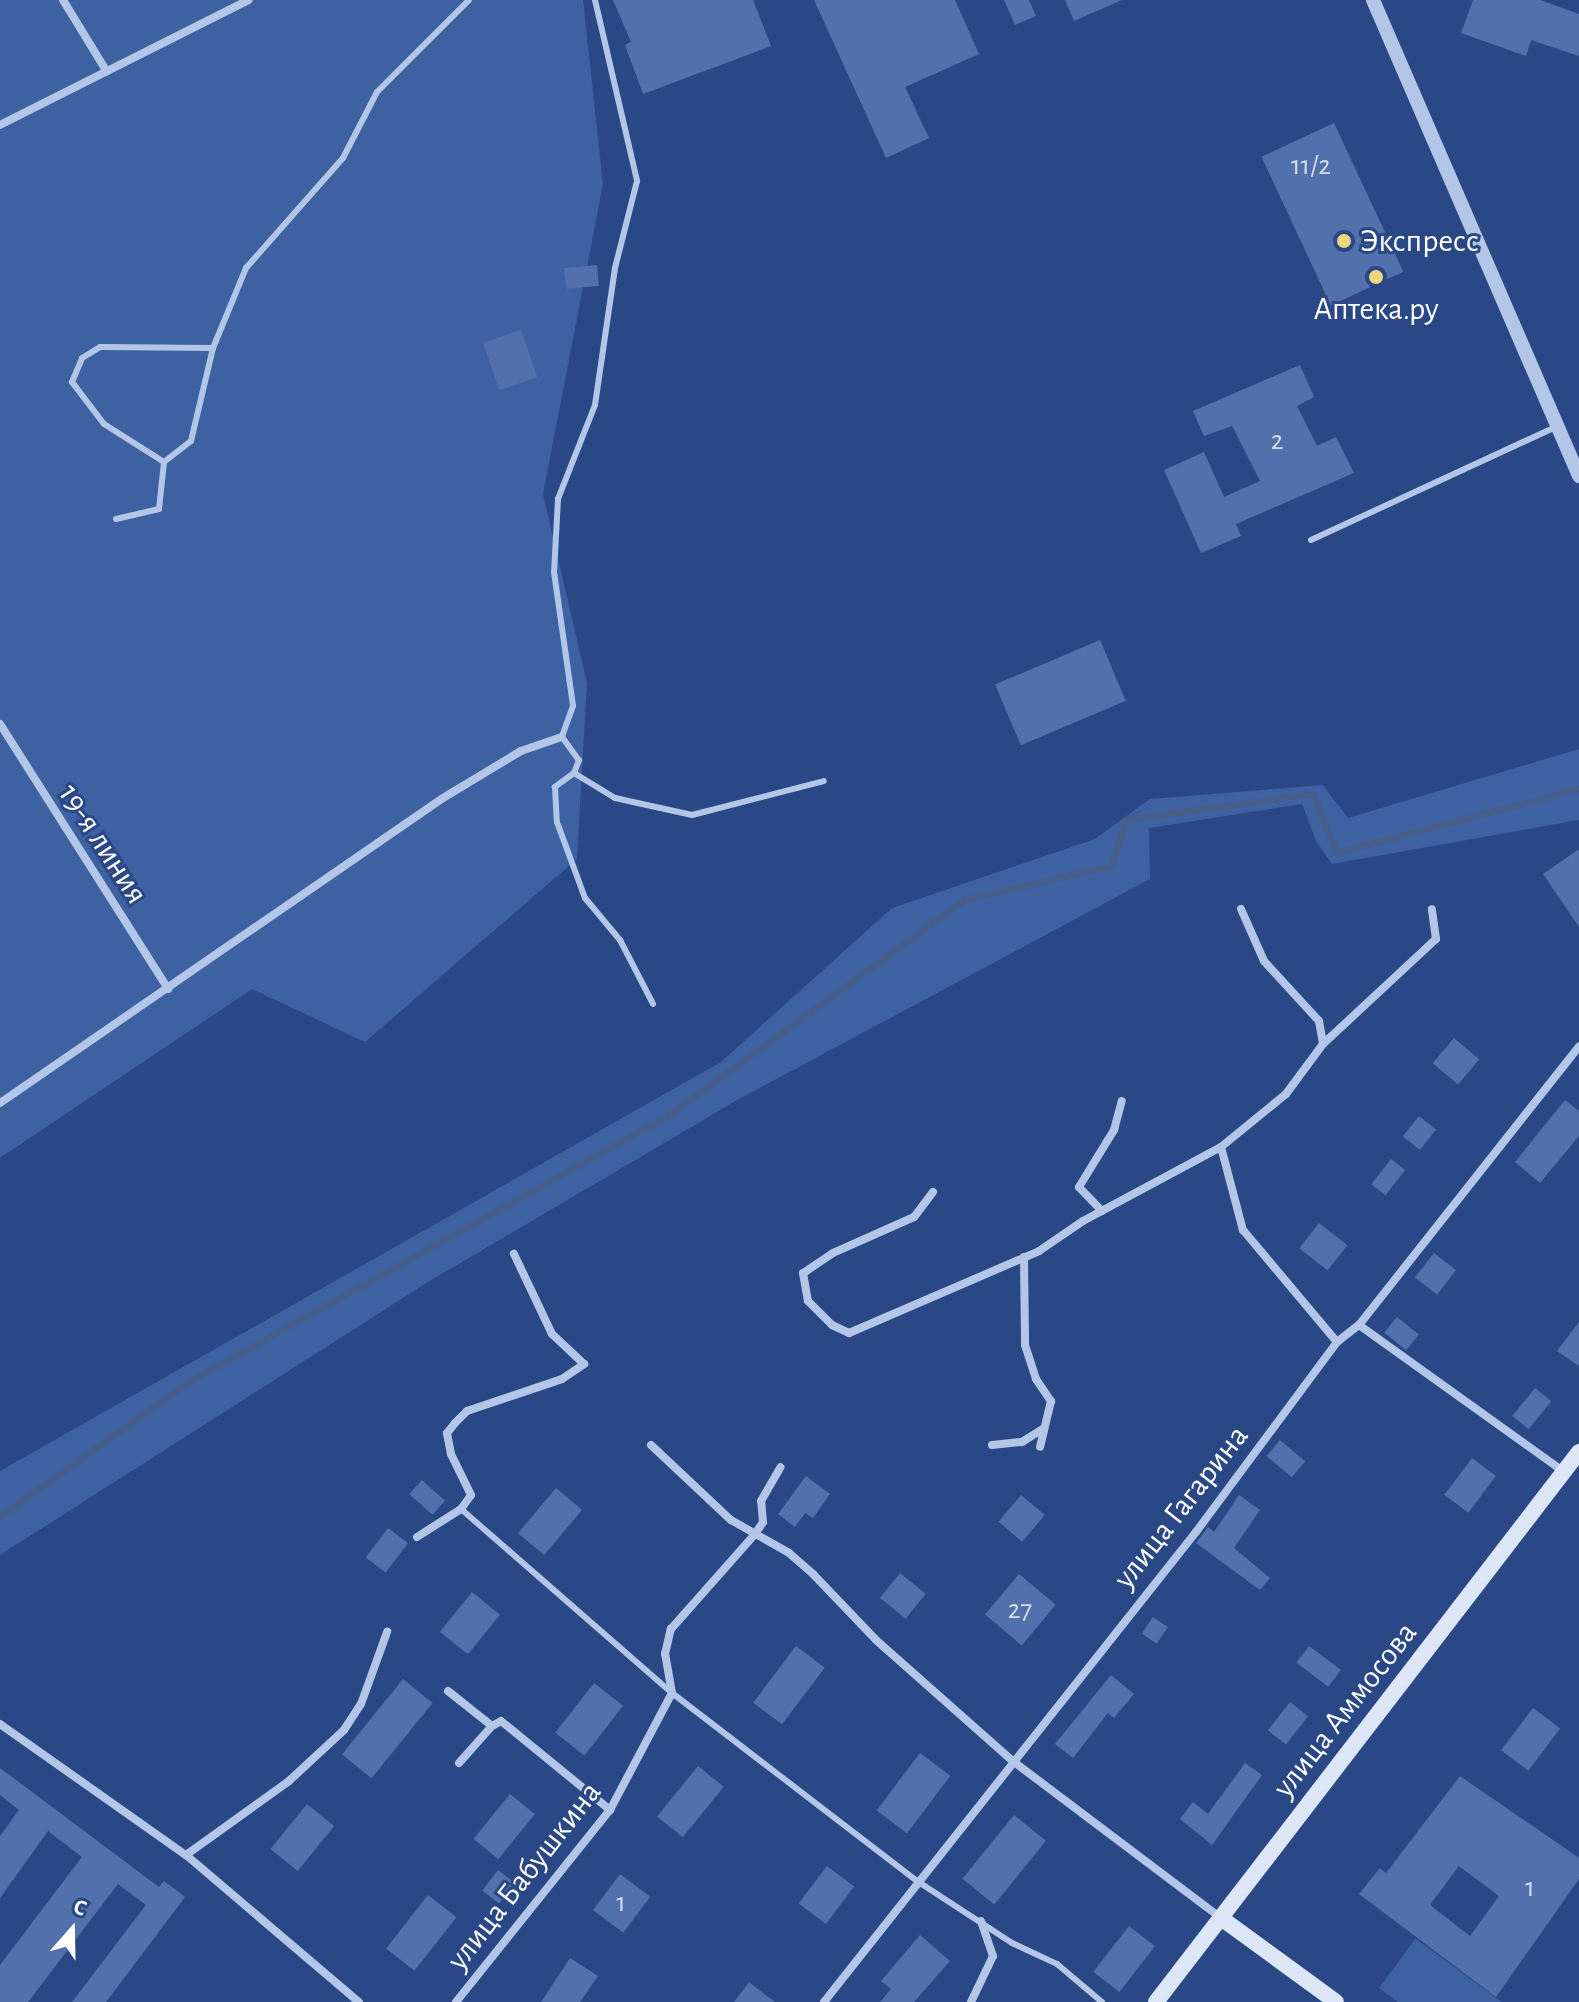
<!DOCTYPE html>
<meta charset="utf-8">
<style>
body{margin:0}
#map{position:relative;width:1579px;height:2002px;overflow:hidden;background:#294885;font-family:"Alegreya Sans",sans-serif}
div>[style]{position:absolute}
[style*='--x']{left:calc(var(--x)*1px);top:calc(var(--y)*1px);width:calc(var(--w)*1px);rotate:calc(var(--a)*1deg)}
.green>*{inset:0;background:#3e61a1}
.stream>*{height:6px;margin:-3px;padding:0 3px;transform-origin:3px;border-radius:3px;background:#475d8a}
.building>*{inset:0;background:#5271ac;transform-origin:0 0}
.service>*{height:6px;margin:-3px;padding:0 3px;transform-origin:3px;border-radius:3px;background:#b4c6e7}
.minor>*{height:8px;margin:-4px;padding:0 4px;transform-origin:4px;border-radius:4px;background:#b4c6e7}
.tertiary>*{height:14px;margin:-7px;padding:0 7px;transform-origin:7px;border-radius:7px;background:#b4c6e7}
.secondary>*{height:16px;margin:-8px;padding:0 8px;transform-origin:8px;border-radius:8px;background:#dde6f7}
.dots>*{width:22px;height:22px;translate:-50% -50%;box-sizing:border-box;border:4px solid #294885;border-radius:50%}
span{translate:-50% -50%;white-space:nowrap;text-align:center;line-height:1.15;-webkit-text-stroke:6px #294885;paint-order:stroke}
.number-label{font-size:28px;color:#d4dcea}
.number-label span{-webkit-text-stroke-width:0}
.poi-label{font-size:32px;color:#fff}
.left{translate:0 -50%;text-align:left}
.street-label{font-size:32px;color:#fff}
.north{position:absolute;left:32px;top:1890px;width:80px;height:80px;-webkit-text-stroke:6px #294885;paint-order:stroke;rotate:20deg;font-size:22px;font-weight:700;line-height:32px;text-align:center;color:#fff}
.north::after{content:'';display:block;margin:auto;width:28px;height:36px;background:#fff;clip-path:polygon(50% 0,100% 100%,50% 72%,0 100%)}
</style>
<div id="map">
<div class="green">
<div style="clip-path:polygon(0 0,583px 0,603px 184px,543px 494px,587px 683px,577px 859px,365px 1042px,252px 989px,0 1158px)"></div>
<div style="clip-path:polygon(1579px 749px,1579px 820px,1332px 864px,1316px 841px,1302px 804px,1149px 828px,1150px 879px,739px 1099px,428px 1282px,0 1555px,0 1471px,721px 1062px,892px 908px,1095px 839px,1150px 799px,1323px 785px,1348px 818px)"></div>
<div style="clip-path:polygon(1415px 1939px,1416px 1939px,1502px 2002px,1398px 2002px,1379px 1988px)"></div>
</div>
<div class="stream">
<div style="--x:0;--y:1517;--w:234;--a:-35.5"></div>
<div style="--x:191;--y:1381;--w:548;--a:-29.04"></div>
<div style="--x:670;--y:1115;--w:365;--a:-36.1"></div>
<div style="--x:965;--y:900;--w:151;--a:-13"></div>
<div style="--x:1112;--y:866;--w:48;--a:-73.1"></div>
<div style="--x:1126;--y:820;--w:189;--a:-7.9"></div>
<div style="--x:1313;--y:794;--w:64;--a:67.9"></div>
<div style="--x:1337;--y:853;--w:250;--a:-14.8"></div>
</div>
<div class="building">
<div style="clip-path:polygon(613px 0,753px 0,771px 46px,643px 94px,625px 45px,631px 42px)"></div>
<div style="clip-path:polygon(814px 0,955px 0,979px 54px,905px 87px,929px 138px,886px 158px)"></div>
<div style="clip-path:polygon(1004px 0,1029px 0,1036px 16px,1015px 25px)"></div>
<div style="clip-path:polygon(1065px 0,1122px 0,1074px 21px)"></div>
<div style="clip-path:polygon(1473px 0,1540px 0,1579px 14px,1579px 56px,1531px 40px,1526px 56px,1461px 33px)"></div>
<div style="left:1334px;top:123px;width:164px;height:80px;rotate:65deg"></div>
<div style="left:597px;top:265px;width:21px;height:33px;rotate:85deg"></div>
<div style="left:521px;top:330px;width:50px;height:40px;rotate:71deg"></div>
<div style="clip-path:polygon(1300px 365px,1314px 397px,1297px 406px,1317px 446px,1336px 437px,1354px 473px,1236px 524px,1241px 536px,1201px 553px,1164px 470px,1204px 452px,1224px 497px,1260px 481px,1232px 426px,1204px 436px,1193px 411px)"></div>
<div style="left:1100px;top:640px;width:66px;height:114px;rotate:67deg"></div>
<div style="clip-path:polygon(1579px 849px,1579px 927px,1543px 874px)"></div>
<div style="left:1454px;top:1038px;width:33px;height:33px;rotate:40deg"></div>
<div style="clip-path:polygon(1565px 1100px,1579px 1111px,1579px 1136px,1540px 1183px,1515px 1162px)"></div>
<div style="left:1419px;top:1116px;width:22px;height:26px;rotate:39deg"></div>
<div style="left:1391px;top:1159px;width:18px;height:32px;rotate:38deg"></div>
<div style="left:1319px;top:1223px;width:36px;height:32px;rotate:38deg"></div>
<div style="left:1434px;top:1253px;width:28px;height:31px;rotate:38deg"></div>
<div style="left:1397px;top:1317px;width:28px;height:20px;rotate:39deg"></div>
<div style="clip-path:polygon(1579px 1322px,1579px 1366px,1557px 1351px)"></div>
<div style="left:1535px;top:1388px;width:21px;height:36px;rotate:39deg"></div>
<div style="left:1280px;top:1440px;width:33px;height:21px;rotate:40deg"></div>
<div style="left:1472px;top:1458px;width:30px;height:46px;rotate:37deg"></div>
<div style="clip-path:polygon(806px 1476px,830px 1494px,813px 1518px,805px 1513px,795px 1527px,778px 1514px)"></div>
<div style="left:422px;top:1480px;width:31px;height:19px;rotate:42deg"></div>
<div style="left:556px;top:1488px;width:34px;height:59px;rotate:40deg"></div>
<div style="left:1021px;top:1495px;width:31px;height:35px;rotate:40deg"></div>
<div style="clip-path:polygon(1239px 1495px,1260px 1510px,1234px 1548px,1270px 1578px,1260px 1590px,1196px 1543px,1208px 1527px,1214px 1532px)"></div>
<div style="left:388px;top:1528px;width:25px;height:37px;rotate:37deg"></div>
<div style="left:900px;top:1573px;width:33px;height:32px;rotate:39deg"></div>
<div style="left:1019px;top:1574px;width:48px;height:53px;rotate:40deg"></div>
<div style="left:472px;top:1592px;width:36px;height:51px;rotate:39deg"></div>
<div style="left:1153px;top:1617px;width:18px;height:20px;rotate:34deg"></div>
<div style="left:796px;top:1646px;width:36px;height:71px;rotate:37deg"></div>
<div style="left:1309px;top:1646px;width:40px;height:21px;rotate:37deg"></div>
<div style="clip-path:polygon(1111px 1675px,1134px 1694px,1114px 1718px,1108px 1713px,1073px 1758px,1055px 1744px)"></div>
<div style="left:403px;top:1679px;width:38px;height:97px;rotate:39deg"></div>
<div style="left:594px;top:1683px;width:37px;height:63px;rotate:38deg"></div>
<div style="left:1290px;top:1702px;width:23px;height:36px;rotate:38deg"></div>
<div style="left:1533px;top:1708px;width:34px;height:53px;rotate:37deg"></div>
<div style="left:920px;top:1753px;width:38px;height:72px;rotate:37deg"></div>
<div style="clip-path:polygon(1245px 1763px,1262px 1775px,1212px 1845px,1180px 1819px,1193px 1802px,1208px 1814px)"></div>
<div style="left:698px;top:1766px;width:33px;height:65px;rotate:39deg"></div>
<div style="clip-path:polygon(0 1768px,159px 1887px,164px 1881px,185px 1897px,106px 2002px,72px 2002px,146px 1905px,118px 1884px,28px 2002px,0 2002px,0 1965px,82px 1857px,48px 1831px,0 1898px,0 1836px,19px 1810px,0 1795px)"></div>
<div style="clip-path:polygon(evenodd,1460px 1776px,1579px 1858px,1579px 1879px,1496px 1997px,1359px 1894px,1380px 1868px,1386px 1873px,1460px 1776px,1459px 1866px,1499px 1896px,1470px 1936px,1430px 1905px,1459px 1866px)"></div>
<div style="left:510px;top:1794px;width:32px;height:58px;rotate:39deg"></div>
<div style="left:307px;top:1804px;width:35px;height:58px;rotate:39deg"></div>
<div style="left:1014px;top:1815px;width:41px;height:82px;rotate:39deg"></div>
<div style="left:827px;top:1866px;width:34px;height:47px;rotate:37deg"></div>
<div style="left:498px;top:1870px;width:21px;height:26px;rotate:37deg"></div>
<div style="left:620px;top:1874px;width:38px;height:45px;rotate:37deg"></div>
<div style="left:428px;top:1895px;width:36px;height:68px;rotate:38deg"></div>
<div style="left:1129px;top:1926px;width:33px;height:58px;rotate:38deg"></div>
<div style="clip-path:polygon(920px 1935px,950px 1961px,914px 2002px,880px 2002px,891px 1989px,881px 1981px)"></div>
<div style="clip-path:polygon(570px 1958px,598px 1976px,580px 2002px,541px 2002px)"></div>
<div style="clip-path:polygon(749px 1982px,775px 2002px,734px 2002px)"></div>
</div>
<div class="service">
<div style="--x:595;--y:0;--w:186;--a:76.9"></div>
<div style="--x:637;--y:181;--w:90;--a:104.2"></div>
<div style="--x:615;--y:268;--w:138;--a:98.3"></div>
<div style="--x:595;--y:405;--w:101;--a:111.5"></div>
<div style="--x:558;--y:499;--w:73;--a:93.1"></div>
<div style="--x:554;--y:572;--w:135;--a:81.9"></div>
<div style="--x:573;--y:706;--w:33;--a:110"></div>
<div style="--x:562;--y:737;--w:29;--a:54"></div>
<div style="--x:579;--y:760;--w:14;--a:111"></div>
<div style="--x:574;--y:773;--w:48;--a:31.4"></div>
<div style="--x:615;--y:798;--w:79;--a:12.4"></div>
<div style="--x:692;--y:815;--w:136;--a:-14.4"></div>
<div style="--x:164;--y:462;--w:71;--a:-147.7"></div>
<div style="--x:104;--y:424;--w:53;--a:-127.3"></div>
<div style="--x:72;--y:382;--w:26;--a:-67"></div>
<div style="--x:82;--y:358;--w:21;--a:-31"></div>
<div style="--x:100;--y:347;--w:113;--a:0.5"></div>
<div style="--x:116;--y:519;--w:44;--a:-13.1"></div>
<div style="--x:159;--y:509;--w:47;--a:-83.9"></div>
<div style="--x:164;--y:462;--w:34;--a:-38"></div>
<div style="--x:191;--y:441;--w:96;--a:-76.7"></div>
<div style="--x:213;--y:348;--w:87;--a:-67.6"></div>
<div style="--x:246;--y:268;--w:147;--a:-48.6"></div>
<div style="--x:343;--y:158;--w:74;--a:-62.7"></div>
<div style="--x:377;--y:92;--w:130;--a:-45"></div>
<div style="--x:1311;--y:540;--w:272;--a:-24.8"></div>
<div style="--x:574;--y:773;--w:24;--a:144"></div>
<div style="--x:555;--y:787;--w:35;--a:87"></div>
<div style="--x:557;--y:822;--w:81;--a:69.8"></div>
<div style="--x:585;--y:898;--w:55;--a:50.2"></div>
<div style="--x:620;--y:940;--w:72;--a:62.7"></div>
<div style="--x:461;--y:1509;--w:280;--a:41.1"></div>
<div style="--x:672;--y:1693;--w:309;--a:37.5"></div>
<div style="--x:917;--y:1881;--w:113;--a:33.1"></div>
<div style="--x:1012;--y:1943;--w:50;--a:25"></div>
<div style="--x:1057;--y:1964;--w:59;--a:40.2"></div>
</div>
<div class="minor">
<div style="--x:63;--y:0;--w:84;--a:58.6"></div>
<div style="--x:0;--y:125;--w:278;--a:-26.7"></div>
<div style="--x:0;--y:724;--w:314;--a:57.6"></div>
<div style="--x:1241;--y:909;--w:57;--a:66.1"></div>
<div style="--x:1264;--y:961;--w:81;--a:47.5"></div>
<div style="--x:1319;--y:1021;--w:23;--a:80"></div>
<div style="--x:0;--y:1103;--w:538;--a:-34.55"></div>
<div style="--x:443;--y:798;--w:91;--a:-31.1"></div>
<div style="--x:521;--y:751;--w:43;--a:-18.9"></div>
<div style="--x:1221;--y:1147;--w:86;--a:75.2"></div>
<div style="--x:1243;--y:1230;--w:146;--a:50"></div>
<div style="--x:933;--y:1192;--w:31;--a:127"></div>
<div style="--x:914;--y:1217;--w:89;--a:156"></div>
<div style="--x:833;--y:1253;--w:36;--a:146"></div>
<div style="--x:803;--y:1273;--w:28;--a:80"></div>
<div style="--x:808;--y:1301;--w:34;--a:45"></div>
<div style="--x:832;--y:1325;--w:19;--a:25"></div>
<div style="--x:849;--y:1333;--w:207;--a:-23.3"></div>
<div style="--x:1039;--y:1251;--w:53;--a:-34.3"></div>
<div style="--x:1083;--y:1221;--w:157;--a:-28.2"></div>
<div style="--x:1221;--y:1147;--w:84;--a:-39.2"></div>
<div style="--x:1286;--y:1094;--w:62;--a:-53.5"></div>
<div style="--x:1323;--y:1044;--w:154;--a:-42.9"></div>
<div style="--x:1436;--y:939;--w:30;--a:-98"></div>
<div style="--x:1102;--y:1211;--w:33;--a:-134"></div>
<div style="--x:1079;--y:1187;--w:67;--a:-58.4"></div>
<div style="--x:1114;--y:1130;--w:30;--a:-75"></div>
<div style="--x:1024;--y:1257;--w:88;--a:89.3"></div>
<div style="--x:1025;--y:1345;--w:36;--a:72"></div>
<div style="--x:1036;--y:1379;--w:27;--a:56"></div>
<div style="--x:1051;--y:1401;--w:47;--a:103.4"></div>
<div style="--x:1359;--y:1325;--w:252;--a:35.6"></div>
<div style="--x:651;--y:1445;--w:110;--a:43.2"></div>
<div style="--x:731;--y:1520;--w:67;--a:29.6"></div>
<div style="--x:789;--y:1553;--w:32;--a:41"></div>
<div style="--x:813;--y:1574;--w:91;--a:46.3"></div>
<div style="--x:876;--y:1640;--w:184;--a:41.5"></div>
<div style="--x:1014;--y:1762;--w:259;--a:37"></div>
<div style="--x:992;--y:1445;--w:30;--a:-6"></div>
<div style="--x:1022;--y:1442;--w:26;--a:-32"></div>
<div style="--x:417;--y:1537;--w:52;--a:-32.5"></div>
<div style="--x:461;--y:1509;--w:17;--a:-54"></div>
<div style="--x:471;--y:1495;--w:46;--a:-116"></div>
<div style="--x:451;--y:1454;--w:21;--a:-101"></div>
<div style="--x:447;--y:1433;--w:13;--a:-51"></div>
<div style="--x:455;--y:1423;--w:17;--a:-45"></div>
<div style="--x:467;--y:1411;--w:100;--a:-18.6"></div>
<div style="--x:562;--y:1379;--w:27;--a:-34"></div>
<div style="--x:584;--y:1364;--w:44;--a:-136.8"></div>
<div style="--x:552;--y:1334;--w:89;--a:-115.4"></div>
<div style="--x:448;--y:1691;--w:56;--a:38.5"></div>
<div style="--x:492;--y:1726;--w:10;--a:-29"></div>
<div style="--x:501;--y:1721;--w:141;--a:39.2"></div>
<div style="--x:0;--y:1724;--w:228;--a:35.2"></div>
<div style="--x:186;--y:1855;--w:227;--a:40.4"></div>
<div style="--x:459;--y:1763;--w:50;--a:-48.3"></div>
<div style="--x:186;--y:1855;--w:127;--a:-35.7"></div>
<div style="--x:289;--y:1781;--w:75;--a:-42.8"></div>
<div style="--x:344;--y:1730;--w:31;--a:-57"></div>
<div style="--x:361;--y:1704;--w:77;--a:-70.1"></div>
<div style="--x:456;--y:2002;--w:246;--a:-51.3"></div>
<div style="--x:610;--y:1810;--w:132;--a:-62.1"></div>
<div style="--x:672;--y:1693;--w:40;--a:-100"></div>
<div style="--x:665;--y:1654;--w:26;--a:-77"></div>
<div style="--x:671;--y:1629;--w:127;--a:-48.5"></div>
<div style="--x:755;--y:1534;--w:14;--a:-56"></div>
<div style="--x:763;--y:1522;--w:21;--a:-95"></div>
<div style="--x:761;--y:1501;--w:39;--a:-60"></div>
<div style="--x:824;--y:2002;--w:599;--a:-51.64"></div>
<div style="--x:1196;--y:1532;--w:237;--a:-53.4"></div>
<div style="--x:1337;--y:1342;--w:28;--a:-38"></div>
<div style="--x:1359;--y:1325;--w:355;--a:-51.7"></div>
<div style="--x:971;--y:2002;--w:51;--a:-64.4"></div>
<div style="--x:993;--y:1956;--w:37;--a:-109"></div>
</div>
<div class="tertiary">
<div style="--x:1373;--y:0;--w:519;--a:66.6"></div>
</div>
<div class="secondary">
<div style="--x:1221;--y:1918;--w:142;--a:36.1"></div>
<div style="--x:1156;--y:2002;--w:694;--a:-52.44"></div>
</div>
<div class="dots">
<div style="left:1344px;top:241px;background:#eed87b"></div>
<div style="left:1376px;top:277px;background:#eed87b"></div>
</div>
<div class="number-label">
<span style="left:1311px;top:166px">11/2</span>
<span style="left:1277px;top:441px">2</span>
<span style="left:1020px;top:1610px">27</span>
<span style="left:1530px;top:1888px">1</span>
<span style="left:621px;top:1903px">1</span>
</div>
<div class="poi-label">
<span class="left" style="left:1360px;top:241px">Экспресс</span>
<span style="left:1376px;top:309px">Аптека.ру</span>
</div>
<div class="street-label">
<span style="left:103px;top:844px;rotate:57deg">19-я линия</span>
<span style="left:1181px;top:1507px;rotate:-52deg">улица Гагарина</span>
<span style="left:1345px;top:1710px;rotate:-52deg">улица Аммосова</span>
<span style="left:524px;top:1876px;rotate:-52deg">улица Бабушкина</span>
</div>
<div class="north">С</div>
</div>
